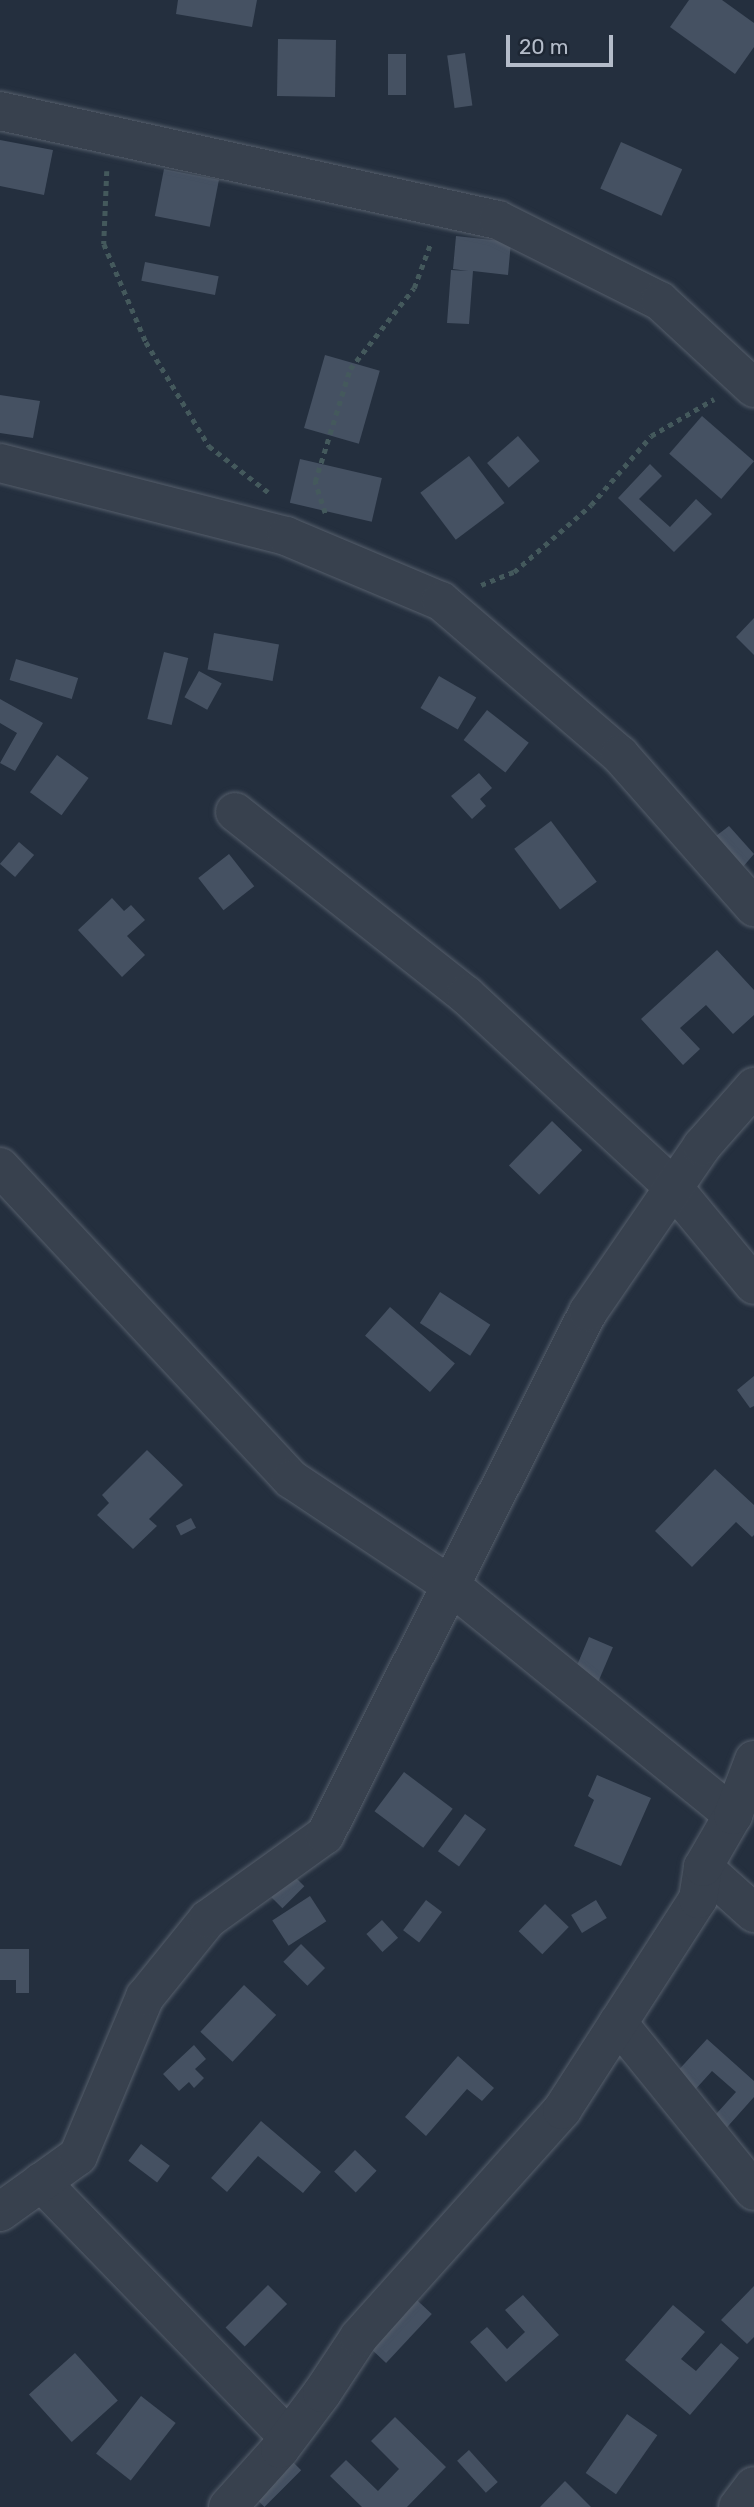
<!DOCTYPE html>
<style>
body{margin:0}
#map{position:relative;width:754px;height:2507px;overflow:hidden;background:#242f3e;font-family:Rubik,sans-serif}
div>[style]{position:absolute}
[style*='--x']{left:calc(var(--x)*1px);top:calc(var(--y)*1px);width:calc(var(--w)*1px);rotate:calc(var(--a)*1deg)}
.building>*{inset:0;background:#455162;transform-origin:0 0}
.path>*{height:4.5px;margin-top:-2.25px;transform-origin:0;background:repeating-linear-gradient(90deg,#44595c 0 5px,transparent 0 10px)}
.roads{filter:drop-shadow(0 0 2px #565f6c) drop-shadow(0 0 2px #565f6c)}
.minor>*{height:38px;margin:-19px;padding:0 19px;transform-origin:19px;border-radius:19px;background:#38414e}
span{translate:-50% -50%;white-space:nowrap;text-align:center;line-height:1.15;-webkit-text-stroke:5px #1d2633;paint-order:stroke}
.scale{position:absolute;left:506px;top:35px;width:107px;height:32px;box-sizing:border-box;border:4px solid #b4bcc9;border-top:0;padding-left:9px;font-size:21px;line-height:24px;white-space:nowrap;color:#b4bcc9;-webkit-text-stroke:5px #1d2633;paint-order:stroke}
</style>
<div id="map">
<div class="building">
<div style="clip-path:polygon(178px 0,257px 0,252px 27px,176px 14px)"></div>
<div style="clip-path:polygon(689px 0,722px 0,754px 23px,754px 47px,735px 74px,670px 27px)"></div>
<div style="left:278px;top:39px;width:58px;height:57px;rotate:1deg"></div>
<div style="left:465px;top:53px;width:53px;height:18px;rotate:82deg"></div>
<div style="left:388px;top:54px;width:18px;height:41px"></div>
<div style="clip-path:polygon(0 140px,53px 150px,44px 195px,0 186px)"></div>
<div style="left:621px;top:142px;width:67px;height:51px;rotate:24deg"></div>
<div style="left:164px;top:169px;width:56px;height:48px;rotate:11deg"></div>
<div style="clip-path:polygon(456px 236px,511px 242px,508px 275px,473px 271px,469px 324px,447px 323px,451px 270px,468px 271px,453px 269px)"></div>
<div style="left:145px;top:262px;width:75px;height:19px;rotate:11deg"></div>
<div style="left:325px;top:355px;width:57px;height:76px;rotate:16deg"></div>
<div style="clip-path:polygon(0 395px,40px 401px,33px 438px,0 433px)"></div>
<div style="left:702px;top:416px;width:69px;height:50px;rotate:41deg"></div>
<div style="left:518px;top:436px;width:33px;height:41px;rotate:49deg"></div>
<div style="left:469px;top:456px;width:59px;height:61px;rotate:53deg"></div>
<div style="left:300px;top:459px;width:84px;height:45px;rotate:13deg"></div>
<div style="clip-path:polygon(650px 464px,662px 476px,639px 499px,670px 527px,696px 499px,712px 514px,674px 552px,618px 498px)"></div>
<div style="clip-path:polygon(754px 618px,754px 655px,736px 637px)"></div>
<div style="left:214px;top:633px;width:66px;height:37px;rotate:10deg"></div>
<div style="left:164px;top:652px;width:25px;height:69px;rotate:14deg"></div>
<div style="left:16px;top:659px;width:65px;height:22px;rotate:17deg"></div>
<div style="left:199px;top:671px;width:26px;height:30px;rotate:29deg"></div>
<div style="left:439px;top:676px;width:43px;height:37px;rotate:30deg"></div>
<div style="clip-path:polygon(0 699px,43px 723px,15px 771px,0 763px,17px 733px,0 723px)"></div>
<div style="left:487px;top:710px;width:53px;height:38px;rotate:38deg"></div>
<div style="left:57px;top:755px;width:39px;height:46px;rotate:36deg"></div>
<div style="clip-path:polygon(479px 773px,492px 788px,480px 799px,486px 806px,472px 819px,451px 796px)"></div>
<div style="left:551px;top:821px;width:76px;height:46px;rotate:53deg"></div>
<div style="clip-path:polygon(729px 826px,754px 854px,742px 868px,716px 836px)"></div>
<div style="left:19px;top:842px;width:20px;height:29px;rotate:41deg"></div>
<div style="left:229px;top:854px;width:41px;height:39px;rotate:52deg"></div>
<div style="clip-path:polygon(112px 898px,124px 911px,131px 905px,145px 920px,127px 936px,145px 955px,122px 977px,78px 930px)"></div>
<div style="clip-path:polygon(717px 950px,754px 990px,754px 1015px,733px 1034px,706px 1005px,680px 1028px,700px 1049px,683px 1065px,641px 1019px)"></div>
<div style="left:552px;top:1121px;width:42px;height:62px;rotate:44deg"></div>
<div style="left:440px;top:1292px;width:60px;height:37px;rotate:33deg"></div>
<div style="left:390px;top:1307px;width:86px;height:38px;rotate:41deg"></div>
<div style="clip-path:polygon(754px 1376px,754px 1406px,750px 1408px,737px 1390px)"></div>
<div style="clip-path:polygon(147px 1450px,183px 1485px,149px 1519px,157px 1526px,133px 1549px,97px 1515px,109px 1503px,102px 1495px)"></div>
<div style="clip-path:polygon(715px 1469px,754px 1505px,754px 1535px,752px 1537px,736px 1522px,692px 1567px,655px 1531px)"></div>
<div style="left:191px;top:1518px;width:11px;height:17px;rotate:63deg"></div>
<div style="left:589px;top:1637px;width:26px;height:51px;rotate:23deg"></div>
<div style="left:404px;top:1772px;width:61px;height:49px;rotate:37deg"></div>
<div style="clip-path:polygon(597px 1775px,651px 1798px,621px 1866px,574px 1846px,594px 1800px,588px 1796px)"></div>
<div style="left:465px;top:1814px;width:26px;height:46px;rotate:36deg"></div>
<div style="left:293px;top:1875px;width:16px;height:31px;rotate:45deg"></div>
<div style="left:310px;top:1896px;width:30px;height:45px;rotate:57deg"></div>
<div style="left:426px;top:1900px;width:20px;height:38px;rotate:37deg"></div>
<div style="left:596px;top:1900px;width:21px;height:29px;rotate:59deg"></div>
<div style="left:545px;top:1904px;width:33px;height:38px;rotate:44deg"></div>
<div style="left:382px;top:1920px;width:24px;height:21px;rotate:48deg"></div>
<div style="left:301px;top:1944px;width:34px;height:25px;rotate:45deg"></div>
<div style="clip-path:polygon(0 1949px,29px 1949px,29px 1993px,16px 1993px,16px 1980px,0 1980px)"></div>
<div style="left:244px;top:1985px;width:44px;height:64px;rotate:43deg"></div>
<div style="clip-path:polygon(707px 2039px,754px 2081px,754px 2097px,721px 2134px,708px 2123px,736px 2092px,712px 2071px,693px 2092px,674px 2075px)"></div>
<div style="clip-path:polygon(194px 2045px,206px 2059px,195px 2069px,204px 2078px,194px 2088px,189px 2082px,179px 2091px,163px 2074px)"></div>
<div style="clip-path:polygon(458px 2056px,494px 2088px,482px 2101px,467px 2089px,426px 2136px,405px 2117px)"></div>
<div style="clip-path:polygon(261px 2121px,321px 2172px,303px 2193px,258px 2156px,227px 2192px,211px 2178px)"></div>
<div style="left:141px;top:2144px;width:36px;height:21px;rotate:37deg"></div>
<div style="left:355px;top:2150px;width:30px;height:30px;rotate:44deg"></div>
<div style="left:268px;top:2285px;width:27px;height:60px;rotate:45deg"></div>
<div style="clip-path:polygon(754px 2286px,754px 2337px,747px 2344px,721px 2320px)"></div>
<div style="left:404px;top:2288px;width:38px;height:67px;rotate:43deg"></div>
<div style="clip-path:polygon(523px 2295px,559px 2335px,506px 2382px,470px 2342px,487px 2327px,507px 2349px,525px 2332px,505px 2310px)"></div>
<div style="clip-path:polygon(673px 2305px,705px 2332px,681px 2359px,696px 2371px,721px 2343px,739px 2358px,690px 2415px,625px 2360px)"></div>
<div style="left:75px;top:2353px;width:64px;height:62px;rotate:48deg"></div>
<div style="left:141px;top:2396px;width:44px;height:73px;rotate:38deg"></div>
<div style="left:627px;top:2414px;width:37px;height:72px;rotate:35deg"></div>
<div style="clip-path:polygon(395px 2417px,446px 2467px,407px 2507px,362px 2507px,330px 2476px,346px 2460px,378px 2491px,399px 2469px,371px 2441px)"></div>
<div style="left:280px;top:2449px;width:30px;height:52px;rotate:45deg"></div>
<div style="left:469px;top:2450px;width:43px;height:16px;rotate:48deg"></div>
<div style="clip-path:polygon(565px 2481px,591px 2507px,540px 2507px)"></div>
</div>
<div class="path">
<div style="--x:107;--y:171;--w:73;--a:92.4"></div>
<div style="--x:104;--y:244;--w:107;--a:66.8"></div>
<div style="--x:146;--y:342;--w:122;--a:58.8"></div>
<div style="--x:209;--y:446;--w:75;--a:37.9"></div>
<div style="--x:325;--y:513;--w:33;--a:-108"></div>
<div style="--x:315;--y:482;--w:118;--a:-72.8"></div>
<div style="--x:350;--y:369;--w:103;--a:-51.7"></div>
<div style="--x:414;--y:288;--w:49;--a:-69.7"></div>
<div style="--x:481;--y:585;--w:35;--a:-22"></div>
<div style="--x:514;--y:572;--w:102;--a:-41"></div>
<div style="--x:591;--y:505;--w:91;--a:-49"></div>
<div style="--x:651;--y:436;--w:73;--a:-30.4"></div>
</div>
<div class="roads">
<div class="minor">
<div style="--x:0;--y:111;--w:510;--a:12.35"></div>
<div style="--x:498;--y:220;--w:181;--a:26.6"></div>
<div style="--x:660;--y:301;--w:128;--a:42.8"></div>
<div style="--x:0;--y:463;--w:295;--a:14.3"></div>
<div style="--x:286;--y:536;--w:168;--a:22.8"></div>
<div style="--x:441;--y:601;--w:236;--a:40.7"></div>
<div style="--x:620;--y:755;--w:203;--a:48.6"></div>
<div style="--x:235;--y:812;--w:295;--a:38.4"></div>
<div style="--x:466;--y:995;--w:282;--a:42.8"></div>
<div style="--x:673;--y:1187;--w:127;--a:50.4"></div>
<div style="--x:0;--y:1167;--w:427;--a:47"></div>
<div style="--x:291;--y:1479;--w:191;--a:33.7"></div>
<div style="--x:450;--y:1585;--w:365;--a:39.1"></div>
<div style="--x:703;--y:1867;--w:69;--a:42"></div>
<div style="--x:618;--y:2023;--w:216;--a:51"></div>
<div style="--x:41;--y:2182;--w:354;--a:45.9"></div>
<div style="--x:0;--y:2212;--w:96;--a:-35.7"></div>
<div style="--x:78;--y:2156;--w:173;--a:-67.2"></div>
<div style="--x:145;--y:1997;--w:100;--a:-51.1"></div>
<div style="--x:208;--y:1919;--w:144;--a:-35.7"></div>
<div style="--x:325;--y:1835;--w:585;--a:-63.3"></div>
<div style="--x:588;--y:1312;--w:201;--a:-55.5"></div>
<div style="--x:702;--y:1146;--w:79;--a:-48.6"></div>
<div style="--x:228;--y:2507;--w:78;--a:-48.1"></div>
<div style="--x:280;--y:2449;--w:70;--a:-53.1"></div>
<div style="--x:322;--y:2393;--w:67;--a:-56.5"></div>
<div style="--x:359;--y:2337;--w:305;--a:-48.2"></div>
<div style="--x:562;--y:2110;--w:251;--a:-57.2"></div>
<div style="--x:698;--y:1899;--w:32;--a:-81"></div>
<div style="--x:703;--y:1867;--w:60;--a:-60"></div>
<div style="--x:733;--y:1815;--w:59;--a:-69.1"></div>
<div style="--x:738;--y:2507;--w:26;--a:-53"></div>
</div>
</div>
<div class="scale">20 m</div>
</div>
